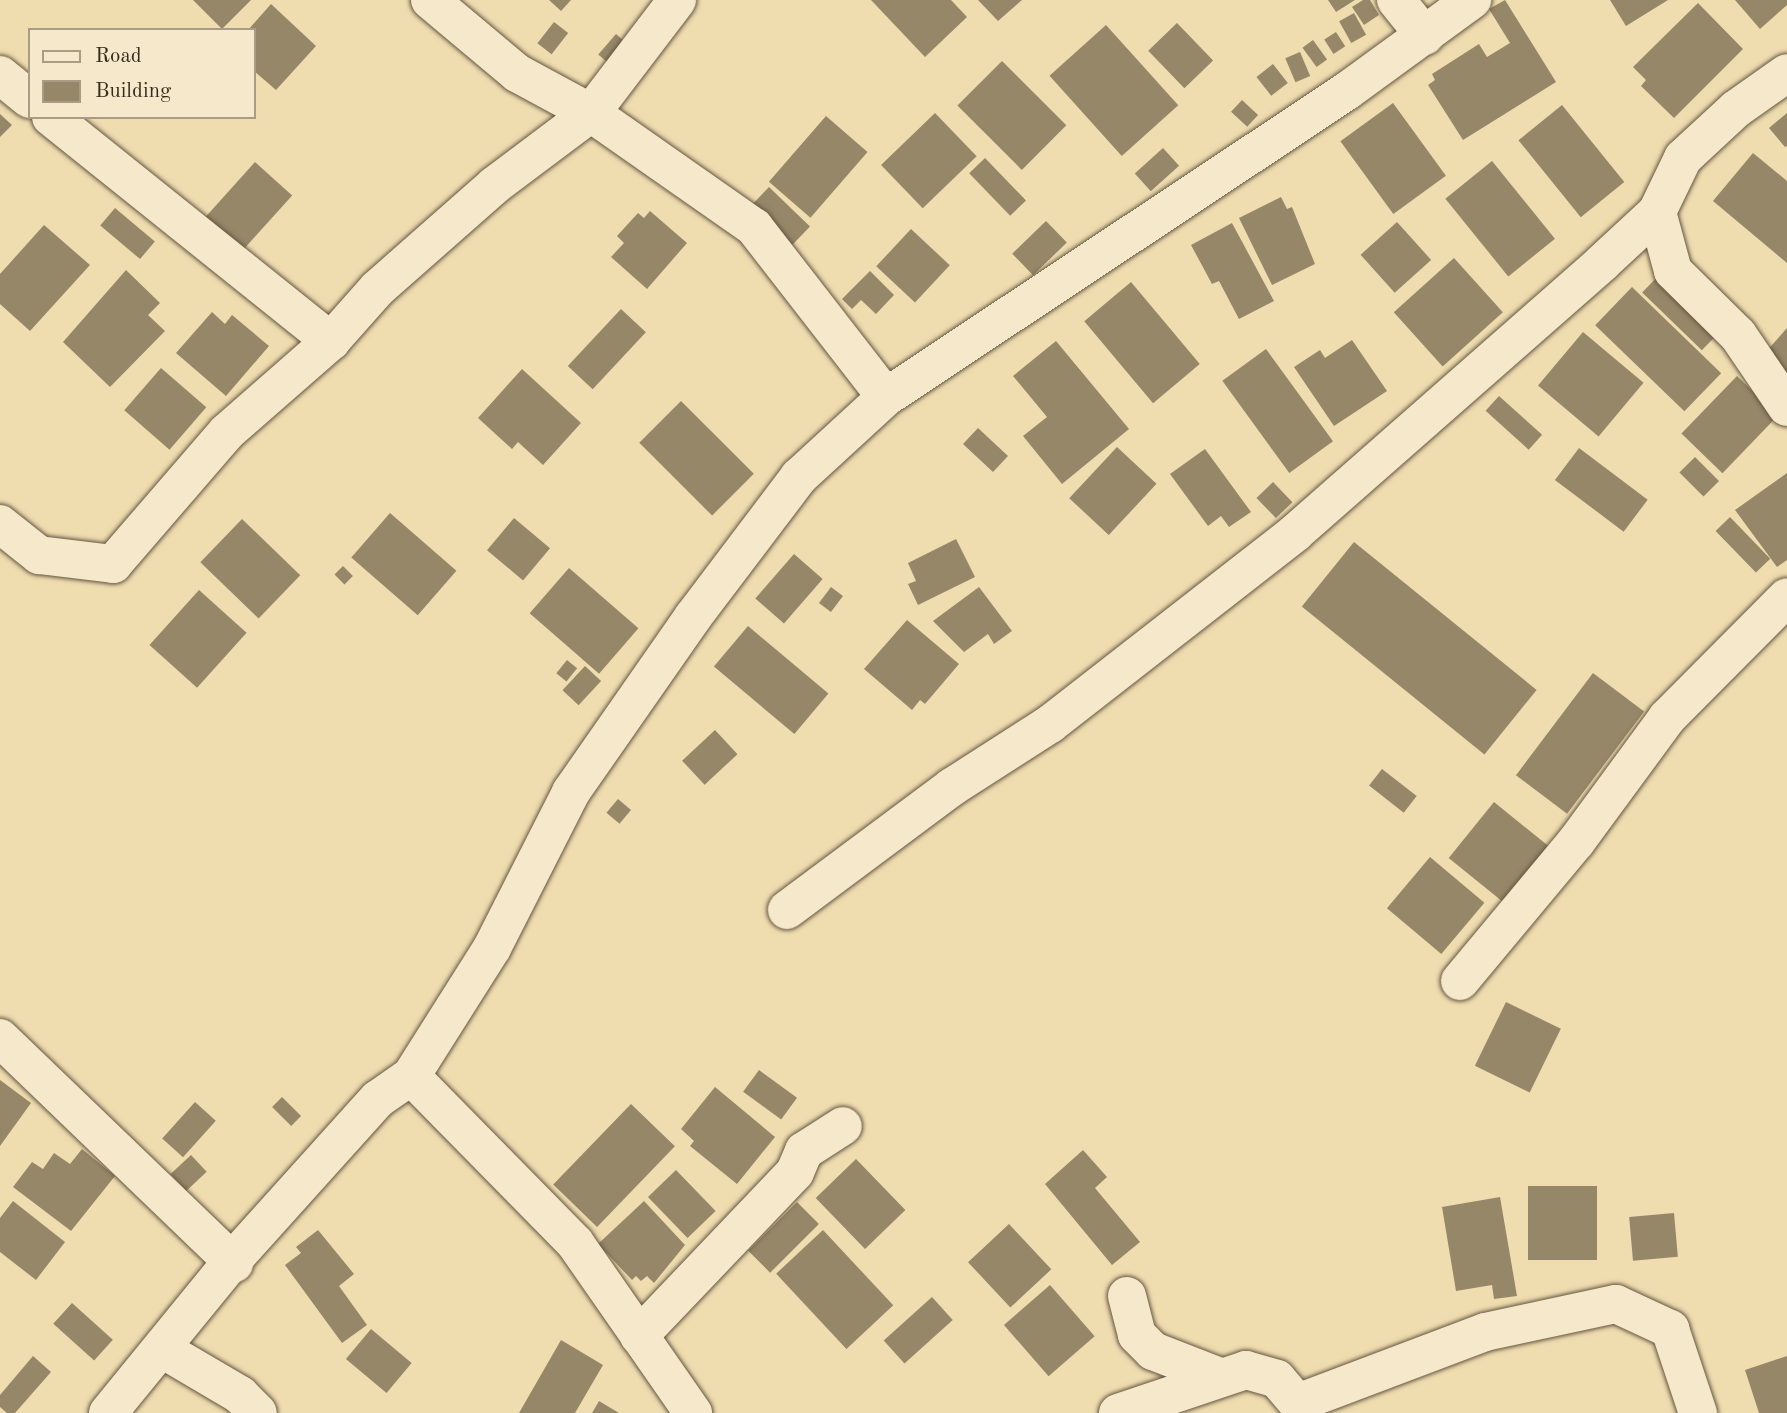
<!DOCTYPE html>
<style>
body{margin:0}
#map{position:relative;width:1787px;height:1413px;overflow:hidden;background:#efdcaf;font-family:"Old Standard TT",serif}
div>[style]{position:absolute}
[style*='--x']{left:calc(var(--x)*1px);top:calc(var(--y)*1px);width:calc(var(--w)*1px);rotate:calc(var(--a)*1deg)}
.building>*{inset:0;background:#968768;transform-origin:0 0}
.roads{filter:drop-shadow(0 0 2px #645641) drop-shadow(0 0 2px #645641)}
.minor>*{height:38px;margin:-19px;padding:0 19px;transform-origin:19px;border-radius:19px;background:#f5e8cb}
span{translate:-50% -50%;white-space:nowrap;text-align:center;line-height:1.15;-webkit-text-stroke:6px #f5e8cb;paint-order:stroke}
.legend{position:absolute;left:28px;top:28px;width:228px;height:91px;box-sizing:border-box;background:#f5e8cb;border:2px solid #a99c85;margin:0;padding:9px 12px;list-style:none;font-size:21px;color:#362a1c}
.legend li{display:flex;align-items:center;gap:14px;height:35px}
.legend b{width:35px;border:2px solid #a99c85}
</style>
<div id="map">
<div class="building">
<div style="clip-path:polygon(193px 0,251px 0,222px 29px)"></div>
<div style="clip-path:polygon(549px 0,571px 0,561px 11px)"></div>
<div style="clip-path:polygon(871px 0,951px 0,967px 17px,925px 57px)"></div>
<div style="clip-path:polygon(978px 0,1022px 0,998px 21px)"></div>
<div style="clip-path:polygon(1328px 0,1355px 0,1336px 12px)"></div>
<div style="clip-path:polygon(1363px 0,1370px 0,1379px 15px,1364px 25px,1352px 7px)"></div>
<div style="clip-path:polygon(1505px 0,1556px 82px,1463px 140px,1428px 85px,1435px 80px,1432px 74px,1479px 44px,1487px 57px,1510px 43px,1489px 9px)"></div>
<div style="clip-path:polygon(1610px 0,1668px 0,1626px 26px)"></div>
<div style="clip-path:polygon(1735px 0,1787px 0,1787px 5px,1760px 29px)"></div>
<div style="clip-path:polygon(1698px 3px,1743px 49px,1674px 118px,1641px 86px,1646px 80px,1633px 67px)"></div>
<div style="clip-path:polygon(271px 4px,316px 46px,276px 90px,254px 71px,254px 30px,248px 30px)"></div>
<div style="left:1354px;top:13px;width:25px;height:17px;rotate:61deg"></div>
<div style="left:554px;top:22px;width:18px;height:27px;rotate:38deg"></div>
<div style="left:1177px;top:23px;width:52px;height:40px;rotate:46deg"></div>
<div style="left:1106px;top:25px;width:108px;height:76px;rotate:48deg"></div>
<div style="left:1336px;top:32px;width:17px;height:14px;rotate:57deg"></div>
<div style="left:616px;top:34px;width:23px;height:27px;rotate:41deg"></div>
<div style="left:1313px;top:40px;width:24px;height:13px;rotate:54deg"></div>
<div style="left:1300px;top:52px;width:26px;height:16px;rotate:67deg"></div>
<div style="left:1002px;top:61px;width:91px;height:63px;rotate:45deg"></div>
<div style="left:1273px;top:64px;width:24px;height:21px;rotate:52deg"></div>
<div style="left:1242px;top:100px;width:22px;height:16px;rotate:43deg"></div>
<div style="left:1393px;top:103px;width:90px;height:65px;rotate:54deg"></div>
<div style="left:1562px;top:105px;width:99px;height:56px;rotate:51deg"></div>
<div style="left:935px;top:113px;width:60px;height:75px;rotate:46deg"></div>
<div style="clip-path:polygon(1787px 113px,1787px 146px,1785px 147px,1769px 128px)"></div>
<div style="clip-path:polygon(0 114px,12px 125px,0 137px)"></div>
<div style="left:826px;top:116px;width:55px;height:87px;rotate:41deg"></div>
<div style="left:1163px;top:148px;width:24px;height:38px;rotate:48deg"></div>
<div style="clip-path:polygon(1753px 153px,1787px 181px,1787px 263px,1713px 201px)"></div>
<div style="left:985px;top:158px;width:59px;height:22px;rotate:46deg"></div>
<div style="left:1492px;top:161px;width:100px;height:60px;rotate:51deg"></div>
<div style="left:255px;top:162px;width:50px;height:81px;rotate:42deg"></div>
<div style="left:769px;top:187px;width:57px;height:28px;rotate:44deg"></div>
<div style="clip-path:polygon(1281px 197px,1287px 209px,1292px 207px,1315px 264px,1272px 285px,1239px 218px)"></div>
<div style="left:115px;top:208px;width:52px;height:23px;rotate:40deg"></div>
<div style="clip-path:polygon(650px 211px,687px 243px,647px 289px,611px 257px,624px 243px,617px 236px,638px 213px,644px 218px)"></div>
<div style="left:1046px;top:221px;width:30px;height:47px;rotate:46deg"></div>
<div style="left:1397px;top:222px;width:51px;height:49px;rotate:48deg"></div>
<div style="clip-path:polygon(1232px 223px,1274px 301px,1239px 319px,1219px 281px,1212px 284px,1191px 245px)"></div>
<div style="clip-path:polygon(44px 225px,90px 265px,30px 331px,0 304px,0 274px)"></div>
<div style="left:911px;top:229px;width:53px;height:51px;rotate:43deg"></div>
<div style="left:1454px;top:258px;width:73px;height:81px;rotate:48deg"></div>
<div style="clip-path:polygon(126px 270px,160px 303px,148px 315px,165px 331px,110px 387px,63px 342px)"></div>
<div style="clip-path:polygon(870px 271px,894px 295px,876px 314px,861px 300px,852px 309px,842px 299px)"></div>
<div style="left:1663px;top:271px;width:83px;height:30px;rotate:44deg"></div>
<div style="left:1131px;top:282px;width:107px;height:61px;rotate:50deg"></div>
<div style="left:1632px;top:287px;width:124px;height:53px;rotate:44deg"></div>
<div style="left:621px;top:309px;width:34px;height:78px;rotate:43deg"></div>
<div style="clip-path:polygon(212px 312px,225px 324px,232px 315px,269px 346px,226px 396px,176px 353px)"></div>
<div style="clip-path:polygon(1787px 328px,1787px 373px,1765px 353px)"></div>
<div style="left:1583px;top:332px;width:79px;height:70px;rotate:40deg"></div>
<div style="clip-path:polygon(1352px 340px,1387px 391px,1334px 426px,1294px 367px,1320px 350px,1325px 358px)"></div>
<div style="clip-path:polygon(1056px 341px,1129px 429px,1062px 484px,1023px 436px,1047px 417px,1013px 376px)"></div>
<div style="left:1266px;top:349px;width:114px;height:54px;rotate:54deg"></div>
<div style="left:161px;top:368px;width:60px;height:56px;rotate:41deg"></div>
<div style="clip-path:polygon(522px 369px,581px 423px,543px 465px,518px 442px,512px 449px,478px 418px)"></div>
<div style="left:1737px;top:376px;width:57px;height:80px;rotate:44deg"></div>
<div style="left:1499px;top:396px;width:58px;height:20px;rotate:42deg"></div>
<div style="left:681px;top:401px;width:103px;height:59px;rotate:45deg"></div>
<div style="left:978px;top:428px;width:41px;height:22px;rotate:43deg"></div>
<div style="left:1117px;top:447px;width:54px;height:70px;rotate:43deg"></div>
<div style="left:1579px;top:448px;width:86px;height:40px;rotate:37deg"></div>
<div style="clip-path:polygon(1205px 449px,1251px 512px,1229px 527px,1221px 516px,1208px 526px,1170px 474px)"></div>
<div style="left:1695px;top:457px;width:34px;height:22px;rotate:45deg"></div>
<div style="clip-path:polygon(1787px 473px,1787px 560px,1777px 567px,1735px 510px)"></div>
<div style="left:1273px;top:482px;width:28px;height:23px;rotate:46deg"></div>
<div style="left:390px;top:513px;width:88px;height:59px;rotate:41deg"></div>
<div style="left:1730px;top:517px;width:58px;height:20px;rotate:46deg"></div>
<div style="left:514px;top:518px;width:47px;height:42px;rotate:40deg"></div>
<div style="left:242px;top:519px;width:81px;height:60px;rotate:44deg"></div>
<div style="clip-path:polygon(956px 539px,975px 577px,918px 605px,908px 584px,916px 581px,908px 563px)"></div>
<div style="left:1354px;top:542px;width:235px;height:83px;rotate:39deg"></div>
<div style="left:794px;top:554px;width:38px;height:59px;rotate:41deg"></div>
<div style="left:343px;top:566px;width:14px;height:12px;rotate:45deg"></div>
<div style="left:569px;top:568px;width:92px;height:60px;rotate:41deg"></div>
<div style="left:831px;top:587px;width:15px;height:20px;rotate:37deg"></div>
<div style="clip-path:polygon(979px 587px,1012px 631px,994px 644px,988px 634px,964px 652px,933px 621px)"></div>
<div style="left:199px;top:590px;width:64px;height:74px;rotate:42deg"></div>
<div style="clip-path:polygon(907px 620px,959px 664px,925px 704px,920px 700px,912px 710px,864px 669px)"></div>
<div style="left:748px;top:626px;width:105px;height:53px;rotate:40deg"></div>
<div style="left:567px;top:660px;width:13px;height:17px;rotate:39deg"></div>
<div style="left:585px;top:666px;width:22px;height:33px;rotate:43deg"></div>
<div style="left:1593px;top:673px;width:64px;height:128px;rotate:37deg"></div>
<div style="left:715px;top:730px;width:33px;height:45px;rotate:47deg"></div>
<div style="left:1382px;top:769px;width:44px;height:21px;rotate:38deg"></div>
<div style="left:618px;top:799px;width:17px;height:18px;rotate:40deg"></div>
<div style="left:1494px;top:802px;width:72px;height:72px;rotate:39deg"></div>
<div style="left:1430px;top:857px;width:71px;height:67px;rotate:40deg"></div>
<div style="left:1506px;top:1002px;width:61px;height:71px;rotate:26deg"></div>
<div style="left:759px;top:1070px;width:47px;height:27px;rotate:36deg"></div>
<div style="clip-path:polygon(0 1080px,31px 1103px,0 1146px)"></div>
<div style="clip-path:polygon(715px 1087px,775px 1137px,737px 1184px,690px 1146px,694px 1141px,681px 1129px)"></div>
<div style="left:282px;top:1097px;width:27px;height:14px;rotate:45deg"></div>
<div style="left:195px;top:1102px;width:28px;height:49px;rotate:42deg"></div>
<div style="left:631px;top:1104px;width:61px;height:112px;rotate:44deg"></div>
<div style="clip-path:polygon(82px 1149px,115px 1176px,71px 1231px,13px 1187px,32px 1162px,43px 1169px,54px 1153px,70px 1164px)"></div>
<div style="clip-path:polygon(1083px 1150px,1107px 1177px,1095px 1188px,1140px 1242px,1112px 1265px,1045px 1184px)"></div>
<div style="left:191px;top:1155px;width:23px;height:28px;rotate:47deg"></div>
<div style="left:856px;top:1159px;width:71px;height:56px;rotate:46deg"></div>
<div style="left:676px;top:1170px;width:57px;height:39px;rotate:46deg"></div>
<div style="left:1528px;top:1186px;width:69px;height:74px"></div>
<div style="clip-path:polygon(1500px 1197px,1517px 1296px,1494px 1299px,1492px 1285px,1456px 1291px,1442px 1207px)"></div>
<div style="clip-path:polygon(13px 1201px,65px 1242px,36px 1280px,0 1252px,0 1218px)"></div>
<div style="clip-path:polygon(644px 1201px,685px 1245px,654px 1283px,647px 1276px,641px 1281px,636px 1276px,632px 1280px,598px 1244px)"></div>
<div style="left:797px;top:1202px;width:31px;height:69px;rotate:45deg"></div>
<div style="left:1674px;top:1213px;width:44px;height:45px;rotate:85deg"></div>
<div style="left:1009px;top:1224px;width:62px;height:56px;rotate:47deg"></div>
<div style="clip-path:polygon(318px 1230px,354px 1274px,339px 1286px,367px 1325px,342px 1343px,285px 1265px,301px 1253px,296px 1247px)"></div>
<div style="left:823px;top:1230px;width:103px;height:64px;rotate:47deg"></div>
<div style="left:1050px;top:1285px;width:68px;height:61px;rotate:49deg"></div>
<div style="left:932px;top:1297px;width:31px;height:65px;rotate:48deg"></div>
<div style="left:72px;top:1303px;width:55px;height:28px;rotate:42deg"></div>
<div style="left:371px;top:1329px;width:53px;height:39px;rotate:40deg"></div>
<div style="clip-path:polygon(561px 1340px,603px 1365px,575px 1413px,519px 1413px)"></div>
<div style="clip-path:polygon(33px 1356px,51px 1372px,15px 1413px,7px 1413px,0 1407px,0 1395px)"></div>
<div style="clip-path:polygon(1787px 1356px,1787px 1413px,1759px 1413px,1745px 1370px)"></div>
<div style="clip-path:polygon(599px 1401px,619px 1413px,592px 1413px)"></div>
</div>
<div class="roads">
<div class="minor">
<div style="--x:430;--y:0;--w:114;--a:40"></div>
<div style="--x:517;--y:73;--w:84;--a:28.4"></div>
<div style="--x:591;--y:113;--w:199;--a:35"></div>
<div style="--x:754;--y:227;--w:215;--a:52.2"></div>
<div style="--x:1396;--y:0;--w:46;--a:51.1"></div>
<div style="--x:0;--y:75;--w:38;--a:39"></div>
<div style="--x:51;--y:117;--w:359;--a:38.7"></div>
<div style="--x:331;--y:341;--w:69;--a:-48.5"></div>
<div style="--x:377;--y:289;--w:157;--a:-41.4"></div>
<div style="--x:495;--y:185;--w:120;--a:-36.9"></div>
<div style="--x:591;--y:113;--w:142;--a:-52.7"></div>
<div style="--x:1657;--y:212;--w:61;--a:74.8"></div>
<div style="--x:1673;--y:271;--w:91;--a:44.6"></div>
<div style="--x:1738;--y:335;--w:87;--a:55.8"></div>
<div style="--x:0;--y:524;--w:50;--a:38.5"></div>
<div style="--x:39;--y:555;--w:75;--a:6.9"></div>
<div style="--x:113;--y:564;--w:174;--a:-49.2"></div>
<div style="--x:227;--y:432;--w:138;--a:-41.2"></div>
<div style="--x:787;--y:910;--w:206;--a:-36.7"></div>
<div style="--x:952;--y:787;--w:117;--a:-32.7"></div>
<div style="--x:1050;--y:724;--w:311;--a:-37.9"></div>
<div style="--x:1295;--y:533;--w:409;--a:-41.3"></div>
<div style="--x:1602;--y:263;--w:75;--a:-42.8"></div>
<div style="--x:1657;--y:212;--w:60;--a:-64.3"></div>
<div style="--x:1683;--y:158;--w:72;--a:-42.8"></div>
<div style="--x:1736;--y:109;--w:62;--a:-35.2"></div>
<div style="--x:1460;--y:981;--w:181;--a:-50.2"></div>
<div style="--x:1576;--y:842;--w:154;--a:-53.7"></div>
<div style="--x:1667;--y:718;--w:170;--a:-45.2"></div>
<div style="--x:0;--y:1038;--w:325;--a:43.9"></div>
<div style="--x:411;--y:1076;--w:234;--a:45.5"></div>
<div style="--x:575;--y:1243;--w:207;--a:55.2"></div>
<div style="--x:1127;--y:1296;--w:40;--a:75.6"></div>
<div style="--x:1137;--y:1335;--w:23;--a:45"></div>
<div style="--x:1153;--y:1351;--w:69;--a:21.3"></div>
<div style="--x:639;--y:1336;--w:226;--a:-46.4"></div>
<div style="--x:795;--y:1172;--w:23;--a:-67"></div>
<div style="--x:804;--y:1151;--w:46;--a:-32.7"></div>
<div style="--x:162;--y:1349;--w:91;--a:30.5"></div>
<div style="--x:240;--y:1395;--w:25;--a:45"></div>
<div style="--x:1300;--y:1402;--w:198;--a:-20.7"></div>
<div style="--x:1485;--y:1332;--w:134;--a:-12.1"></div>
<div style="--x:1616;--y:1304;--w:60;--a:24.8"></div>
<div style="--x:1670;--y:1329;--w:89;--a:71.6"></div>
<div style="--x:108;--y:1413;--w:195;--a:-50.8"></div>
<div style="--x:231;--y:1262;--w:219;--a:-48"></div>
<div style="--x:378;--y:1099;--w:40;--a:-34.9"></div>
<div style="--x:411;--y:1076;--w:151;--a:-57.7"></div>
<div style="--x:492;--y:948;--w:175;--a:-63.1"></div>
<div style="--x:571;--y:792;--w:213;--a:-55.1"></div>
<div style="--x:693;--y:617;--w:176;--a:-52.9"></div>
<div style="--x:799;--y:477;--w:118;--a:-42.6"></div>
<div style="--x:886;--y:397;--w:553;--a:-33.58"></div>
<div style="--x:1347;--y:91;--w:155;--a:-36.1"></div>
<div style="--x:1118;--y:1413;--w:135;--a:-18.6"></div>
<div style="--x:1246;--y:1370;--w:32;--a:16"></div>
<div style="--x:1277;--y:1379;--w:45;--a:49.5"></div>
</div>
</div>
<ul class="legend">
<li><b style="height:9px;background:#f5e8cb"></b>Road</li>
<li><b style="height:19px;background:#968768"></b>Building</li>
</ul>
</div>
